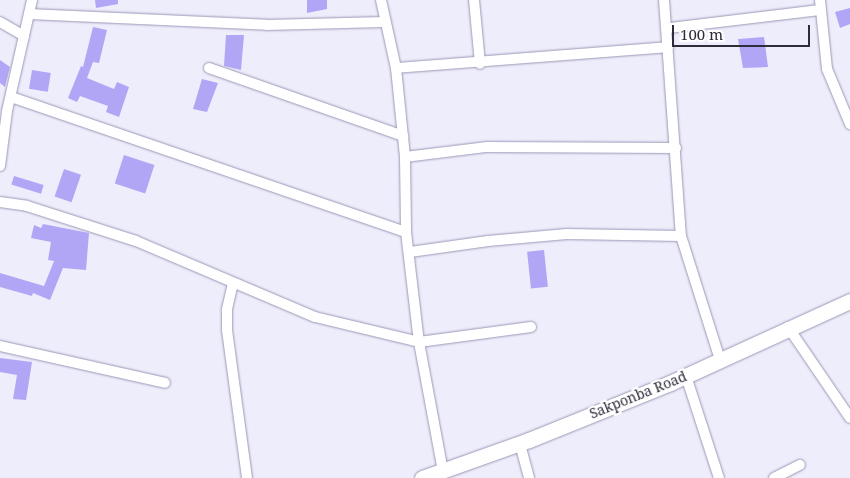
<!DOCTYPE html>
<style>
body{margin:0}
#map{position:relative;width:850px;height:478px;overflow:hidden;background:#eeedfb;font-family:"Noto Serif",serif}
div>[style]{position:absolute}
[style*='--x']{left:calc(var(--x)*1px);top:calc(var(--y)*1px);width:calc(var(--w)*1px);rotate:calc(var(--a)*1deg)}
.building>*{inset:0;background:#b1a6f5;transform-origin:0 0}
.roads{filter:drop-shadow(0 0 1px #9a97b7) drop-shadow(0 0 1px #9a97b7)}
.minor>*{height:10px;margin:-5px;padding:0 5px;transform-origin:5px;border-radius:5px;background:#fff}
.secondary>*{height:15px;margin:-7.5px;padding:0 7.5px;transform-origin:7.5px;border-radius:7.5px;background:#fff}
span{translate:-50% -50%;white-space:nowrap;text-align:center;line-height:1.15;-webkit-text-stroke:4.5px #fff;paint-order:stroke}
.street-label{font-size:14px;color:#2e2c39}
.scale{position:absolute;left:672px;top:25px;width:138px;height:22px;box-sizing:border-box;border:2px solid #2e2c39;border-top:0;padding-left:6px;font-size:15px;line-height:18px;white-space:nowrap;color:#2e2c39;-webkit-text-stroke:4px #fff;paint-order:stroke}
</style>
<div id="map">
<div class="building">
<div style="clip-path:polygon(95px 0,118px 0,118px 4px,96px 8px)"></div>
<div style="clip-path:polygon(307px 0,327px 0,327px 9px,307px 13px)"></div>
<div style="clip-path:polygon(850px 8px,850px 24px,840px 28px,835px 12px)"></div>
<div style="clip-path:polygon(93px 27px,107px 30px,99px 63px,93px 62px,87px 78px,114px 89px,117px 82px,129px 87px,119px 117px,106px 112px,108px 106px,80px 96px,77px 102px,68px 98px,81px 66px,83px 67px)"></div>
<div style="clip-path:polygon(226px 35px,244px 35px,241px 70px,224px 66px)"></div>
<div style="clip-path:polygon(764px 37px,768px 67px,743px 68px,738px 39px)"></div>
<div style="clip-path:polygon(0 60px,10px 67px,5px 87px,0 83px)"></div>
<div style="left:32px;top:70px;width:19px;height:19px;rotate:9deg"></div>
<div style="clip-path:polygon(202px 79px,218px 83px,207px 112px,193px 109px)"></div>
<div style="left:124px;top:155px;width:32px;height:30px;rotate:18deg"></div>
<div style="left:64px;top:169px;width:18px;height:29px;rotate:19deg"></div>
<div style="left:14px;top:176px;width:31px;height:9px;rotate:17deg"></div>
<div style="clip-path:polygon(43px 224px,89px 233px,86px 270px,63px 268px,50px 300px,33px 293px,32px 296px,0 287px,0 273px,44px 286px,54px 261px,48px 260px,51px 242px,31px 238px,34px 225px,41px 228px)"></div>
<div style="left:544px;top:250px;width:37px;height:17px;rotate:84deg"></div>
<div style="clip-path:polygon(0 358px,32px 362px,26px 400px,13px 399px,17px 375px,0 372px)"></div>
</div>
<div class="roads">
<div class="minor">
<div style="--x:381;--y:0;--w:70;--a:77.6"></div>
<div style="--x:396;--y:68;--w:89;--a:84.2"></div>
<div style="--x:405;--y:157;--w:75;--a:89.2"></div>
<div style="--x:406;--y:232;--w:111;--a:83.3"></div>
<div style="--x:419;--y:342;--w:132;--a:79.5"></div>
<div style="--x:474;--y:0;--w:64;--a:84.6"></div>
<div style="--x:664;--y:0;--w:237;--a:85.9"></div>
<div style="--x:681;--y:236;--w:130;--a:72.5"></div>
<div style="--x:820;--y:0;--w:69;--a:84.2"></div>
<div style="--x:827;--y:69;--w:60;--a:67.3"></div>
<div style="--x:29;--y:14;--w:238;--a:2.6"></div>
<div style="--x:267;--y:25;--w:117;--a:-1.5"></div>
<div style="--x:0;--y:22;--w:28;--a:30"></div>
<div style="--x:669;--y:28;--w:151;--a:-6.8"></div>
<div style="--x:209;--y:68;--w:206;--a:19.3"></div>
<div style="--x:396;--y:68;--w:273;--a:-4.4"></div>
<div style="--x:11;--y:97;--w:417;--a:18.9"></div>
<div style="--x:405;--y:157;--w:83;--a:-7"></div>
<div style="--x:487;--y:147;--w:189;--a:0.3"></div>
<div style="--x:0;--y:166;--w:55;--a:-82.7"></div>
<div style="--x:7;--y:111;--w:114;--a:-77.3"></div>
<div style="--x:0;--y:202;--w:27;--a:8"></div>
<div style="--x:27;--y:206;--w:114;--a:17.8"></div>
<div style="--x:136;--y:241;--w:194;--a:23"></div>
<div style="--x:315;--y:317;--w:107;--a:13.5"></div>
<div style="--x:419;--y:342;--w:113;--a:-7.6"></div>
<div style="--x:410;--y:252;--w:79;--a:-8"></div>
<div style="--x:488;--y:241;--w:79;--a:-5.1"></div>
<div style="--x:567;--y:234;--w:114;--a:1"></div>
<div style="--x:233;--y:283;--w:28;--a:103"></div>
<div style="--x:227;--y:310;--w:20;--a:90"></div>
<div style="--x:227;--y:330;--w:149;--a:82.3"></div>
<div style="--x:788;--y:327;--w:110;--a:55.7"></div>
<div style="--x:0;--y:346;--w:169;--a:12.6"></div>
<div style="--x:686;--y:376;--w:107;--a:72.1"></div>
<div style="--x:520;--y:444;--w:35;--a:75"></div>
<div style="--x:774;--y:478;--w:29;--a:-27"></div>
</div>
<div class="secondary">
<div style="--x:422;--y:478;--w:114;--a:-19.6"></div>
<div style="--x:529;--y:440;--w:152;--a:-22"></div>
<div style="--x:670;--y:383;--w:198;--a:-24.5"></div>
</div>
</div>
<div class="street-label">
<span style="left:638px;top:395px;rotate:-22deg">Sakponba Road</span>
</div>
<div class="scale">100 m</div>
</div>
